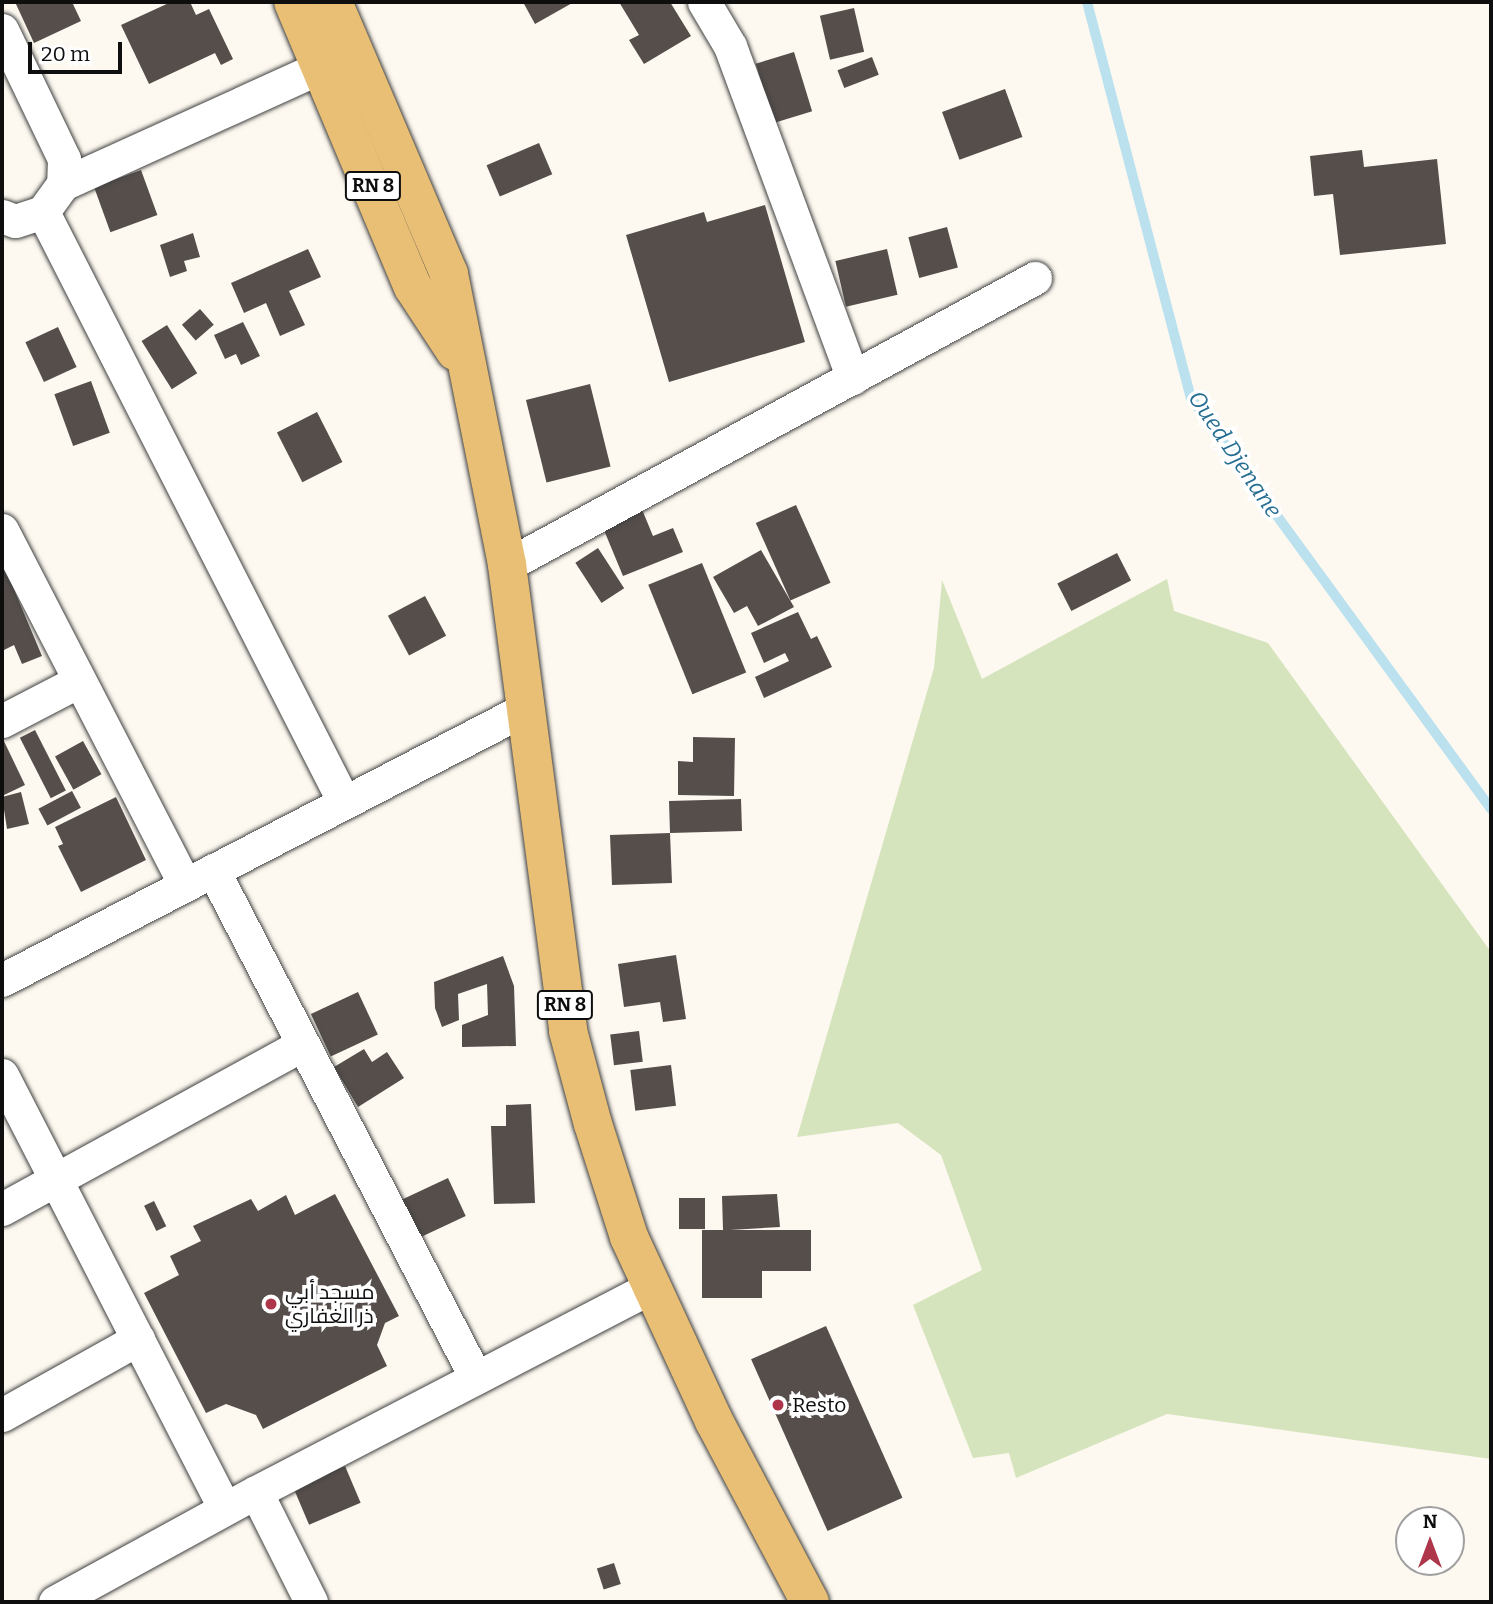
<!DOCTYPE html>
<meta charset="utf-8">
<style>
body{margin:0}
#map{position:relative;width:1493px;height:1604px;overflow:hidden;background:#fdf9f0;font-family:Bitter,Cairo,serif}
div>[style]{position:absolute}
[style*='--x']{left:calc(var(--x)*1px);top:calc(var(--y)*1px);width:calc(var(--w)*1px);rotate:calc(var(--a)*1deg)}
.green>*{inset:0;background:#d6e4bd}
.stream>*{height:10px;margin:-5px;padding:0 5px;transform-origin:5px;border-radius:5px;background:#bbe1ef}
.building>*{inset:0;background:#554e4b;transform-origin:0 0}
.roads{filter:drop-shadow(0 0 2px #414141) drop-shadow(0 0 2px #414141)}
.minor>*{height:33px;margin:-16.5px;padding:0 16.5px;transform-origin:16.5px;border-radius:16.5px;background:#fff}
.major>*{height:38px;margin:-19px;padding:0 19px;transform-origin:19px;border-radius:19px;background:#e8bf75}
.dots>*{width:19px;height:19px;translate:-50% -50%;box-sizing:border-box;border:4px solid #fff;border-radius:50%}
span{translate:-50% -50%;white-space:nowrap;text-align:center;line-height:1.15;-webkit-text-stroke:7px #fff;paint-order:stroke}
.shield-label span{padding:2px 5px;background:#fff;border:2px solid;border-radius:5px;-webkit-text-stroke-width:0}
.shield-label{font-size:19px;color:#0e0e0e;font-weight:700}
.poi-label{font-size:21px;color:#0e0e0e}
.left{translate:0 -50%;text-align:left}
.water-label{font-size:23px;color:#266e91;font-style:italic}
.frame{position:absolute;inset:0;border:4px solid #0e0e0e;pointer-events:none}
.north{position:absolute;left:1395px;top:1506px;width:70px;height:70px;box-sizing:border-box;background:#fff;border:2px solid #9f9f9f;border-radius:50%;rotate:0deg;font-size:19px;font-weight:700;line-height:28px;text-align:center;color:#0e0e0e}
.north::after{content:'';display:block;margin:auto;width:24px;height:32px;background:#ad364a;clip-path:polygon(50% 0,100% 100%,50% 72%,0 100%)}
.scale{position:absolute;left:28px;top:42px;width:94px;height:32px;box-sizing:border-box;border:4px solid #0e0e0e;border-top:0;padding-left:9px;font-size:21px;line-height:24px;white-space:nowrap;color:#0e0e0e;-webkit-text-stroke:5px #fff;paint-order:stroke}
</style>
<div id="map">
<div class="green">
<div style="clip-path:polygon(1167px 579px,1174px 611px,1268px 643px,1491px 952px,1491px 1459px,1167px 1414px,1016px 1478px,1009px 1453px,973px 1458px,913px 1305px,982px 1270px,941px 1155px,898px 1123px,797px 1137px,934px 668px,942px 580px,982px 679px)"></div>
</div>
<div class="stream">
<div style="--x:1087;--y:2;--w:409;--a:75.3"></div>
<div style="--x:1191;--y:398;--w:509;--a:53.87"></div>
</div>
<div class="building">
<div style="clip-path:polygon(15px 2px,72px 2px,81px 21px,34px 43px)"></div>
<div style="clip-path:polygon(171px 2px,190px 2px,196px 15px,209px 9px,233px 59px,221px 65px,215px 53px,149px 84px,121px 25px)"></div>
<div style="clip-path:polygon(523px 2px,574px 2px,535px 24px)"></div>
<div style="clip-path:polygon(619px 2px,670px 2px,691px 36px,644px 64px,629px 40px,639px 35px)"></div>
<div style="left:854px;top:8px;width:45px;height:35px;rotate:77deg"></div>
<div style="left:794px;top:52px;width:62px;height:40px;rotate:73deg"></div>
<div style="left:872px;top:57px;width:19px;height:37px;rotate:69deg"></div>
<div style="left:1005px;top:89px;width:51px;height:67px;rotate:70deg"></div>
<div style="left:539px;top:143px;width:34px;height:57px;rotate:67deg"></div>
<div style="clip-path:polygon(1362px 150px,1364px 167px,1437px 159px,1446px 244px,1340px 255px,1333px 194px,1314px 196px,1310px 156px)"></div>
<div style="left:141px;top:170px;width:48px;height:50px;rotate:70deg"></div>
<div style="clip-path:polygon(765px 205px,805px 342px,669px 382px,626px 235px,704px 212px,707px 222px)"></div>
<div style="left:947px;top:227px;width:42px;height:40px;rotate:75deg"></div>
<div style="clip-path:polygon(193px 233px,200px 257px,184px 261px,187px 271px,170px 277px,160px 245px)"></div>
<div style="clip-path:polygon(308px 249px,321px 277px,289px 291px,305px 325px,280px 336px,266px 303px,244px 313px,231px 283px)"></div>
<div style="left:887px;top:249px;width:47px;height:53px;rotate:77deg"></div>
<div style="left:200px;top:309px;width:21px;height:24px;rotate:49deg"></div>
<div style="clip-path:polygon(243px 322px,260px 356px,241px 365px,236px 354px,225px 359px,214px 335px)"></div>
<div style="left:167px;top:325px;width:57px;height:30px;rotate:58deg"></div>
<div style="left:58px;top:327px;width:44px;height:36px;rotate:65deg"></div>
<div style="left:91px;top:381px;width:55px;height:39px;rotate:70deg"></div>
<div style="left:590px;top:384px;width:85px;height:66px;rotate:76deg"></div>
<div style="left:317px;top:412px;width:56px;height:45px;rotate:63deg"></div>
<div style="left:796px;top:505px;width:85px;height:44px;rotate:66deg"></div>
<div style="clip-path:polygon(641px 507px,653px 536px,673px 528px,683px 552px,623px 576px,601px 523px)"></div>
<div style="left:598px;top:548px;width:48px;height:27px;rotate:57deg"></div>
<div style="clip-path:polygon(761px 550px,794px 607px,758px 626px,747px 606px,734px 613px,713px 577px)"></div>
<div style="left:1117px;top:553px;width:31px;height:67px;rotate:63deg"></div>
<div style="clip-path:polygon(2px 561px,42px 656px,22px 664px,14px 645px,2px 651px)"></div>
<div style="left:702px;top:563px;width:118px;height:58px;rotate:68deg"></div>
<div style="left:425px;top:596px;width:45px;height:42px;rotate:62deg"></div>
<div style="clip-path:polygon(798px 612px,811px 639px,817px 636px,832px 667px,764px 698px,755px 677px,789px 661px,785px 653px,764px 663px,751px 633px)"></div>
<div style="left:35px;top:730px;width:68px;height:17px;rotate:63deg"></div>
<div style="clip-path:polygon(2px 737px,25px 785px,2px 796px)"></div>
<div style="clip-path:polygon(693px 737px,735px 738px,734px 796px,678px 795px,678px 761px,693px 762px)"></div>
<div style="left:83px;top:741px;width:38px;height:32px;rotate:61deg"></div>
<div style="left:72px;top:791px;width:19px;height:38px;rotate:62deg"></div>
<div style="clip-path:polygon(21px 792px,29px 824px,7px 829px,2px 797px)"></div>
<div style="clip-path:polygon(116px 797px,146px 860px,81px 892px,58px 846px,63px 844px,55px 827px)"></div>
<div style="clip-path:polygon(741px 799px,742px 831px,670px 833px,672px 883px,612px 885px,610px 835px,670px 833px,669px 801px)"></div>
<div style="clip-path:polygon(676px 955px,686px 1019px,663px 1022px,660px 1002px,624px 1007px,618px 964px)"></div>
<div style="clip-path:polygon(503px 956px,514px 986px,516px 1046px,462px 1047px,462px 1025px,488px 1015px,487px 984px,458px 994px,459px 1020px,442px 1027px,435px 1008px,434px 982px)"></div>
<div style="left:358px;top:992px;width:47px;height:52px;rotate:65deg"></div>
<div style="left:639px;top:1031px;width:31px;height:29px;rotate:83deg"></div>
<div style="clip-path:polygon(364px 1049px,372px 1062px,387px 1052px,404px 1078px,358px 1107px,334px 1067px)"></div>
<div style="left:671px;top:1065px;width:41px;height:41px;rotate:83deg"></div>
<div style="clip-path:polygon(531px 1104px,535px 1203px,494px 1204px,491px 1126px,506px 1126px,506px 1105px)"></div>
<div style="left:448px;top:1178px;width:42px;height:53px;rotate:65deg"></div>
<div style="clip-path:polygon(335px 1194px,399px 1316px,385px 1323px,377px 1345px,387px 1366px,263px 1429px,256px 1415px,226px 1404px,206px 1413px,144px 1293px,179px 1275px,170px 1256px,201px 1241px,193px 1226px,251px 1199px,258px 1211px,286px 1195px,295px 1215px)"></div>
<div style="clip-path:polygon(777px 1194px,780px 1227px,730px 1230px,811px 1230px,811px 1271px,762px 1271px,762px 1298px,702px 1298px,702px 1230px,723px 1230px,722px 1196px)"></div>
<div style="left:679px;top:1198px;width:26px;height:31px"></div>
<div style="left:154px;top:1201px;width:28px;height:11px;rotate:64deg"></div>
<div style="left:826px;top:1326px;width:188px;height:82px;rotate:66deg"></div>
<div style="left:345px;top:1466px;width:40px;height:56px;rotate:67deg"></div>
<div style="left:614px;top:1563px;width:22px;height:18px;rotate:72deg"></div>
</div>
<div class="roads">
<div class="minor">
<div style="--x:704;--y:2;--w:51;--a:59.4"></div>
<div style="--x:730;--y:46;--w:354;--a:69.7"></div>
<div style="--x:2;--y:30;--w:143;--a:64.3"></div>
<div style="--x:64;--y:159;--w:25;--a:92"></div>
<div style="--x:63;--y:184;--w:34;--a:126"></div>
<div style="--x:43;--y:212;--w:29;--a:162"></div>
<div style="--x:15;--y:221;--w:14;--a:-159"></div>
<div style="--x:63;--y:184;--w:283;--a:-24.4"></div>
<div style="--x:43;--y:212;--w:662;--a:62.97"></div>
<div style="--x:2;--y:530;--w:399;--a:62.7"></div>
<div style="--x:507;--y:565;--w:601;--a:-28.53"></div>
<div style="--x:2;--y:721;--w:87;--a:-27.5"></div>
<div style="--x:213;--y:870;--w:572;--a:62.63"></div>
<div style="--x:2;--y:980;--w:587;--a:-27.39"></div>
<div style="--x:2;--y:1075;--w:487;--a:62.8"></div>
<div style="--x:2;--y:1209;--w:343;--a:-28.7"></div>
<div style="--x:2;--y:1415;--w:156;--a:-29.2"></div>
<div style="--x:256;--y:1492;--w:123;--a:63.4"></div>
<div style="--x:55;--y:1602;--w:229;--a:-28.7"></div>
<div style="--x:256;--y:1492;--w:447;--a:-27.4"></div>
</div>
<div class="major">
<div style="--x:293;--y:2;--w:309;--a:67.2"></div>
<div style="--x:413;--y:287;--w:77;--a:56.7"></div>
<div style="--x:333;--y:2;--w:296;--a:66.9"></div>
<div style="--x:449;--y:274;--w:297;--a:78.7"></div>
<div style="--x:507;--y:565;--w:470;--a:82.5"></div>
<div style="--x:568;--y:1031;--w:96;--a:75"></div>
<div style="--x:593;--y:1124;--w:119;--a:72.3"></div>
<div style="--x:629;--y:1237;--w:203;--a:65.2"></div>
<div style="--x:714;--y:1421;--w:205;--a:62.1"></div>
</div>
</div>
<div class="dots">
<div style="left:271px;top:1304px;background:#ad364a"></div>
<div style="left:778px;top:1405px;background:#ad364a"></div>
</div>
<div class="shield-label">
<span style="left:373px;top:186px">RN 8</span>
<span style="left:565px;top:1005px">RN 8</span>
</div>
<div class="poi-label">
<span class="left" style="left:285px;top:1304px">مسجد أبي<br>ذر الغفاري</span>
<span class="left" style="left:792px;top:1405px">Resto</span>
</div>
<div class="water-label">
<span style="left:1235px;top:454px;rotate:56deg">Oued Djenane</span>
</div>
<div class="frame"></div>
<div class="north">N</div>
<div class="scale">20 m</div>
</div>
